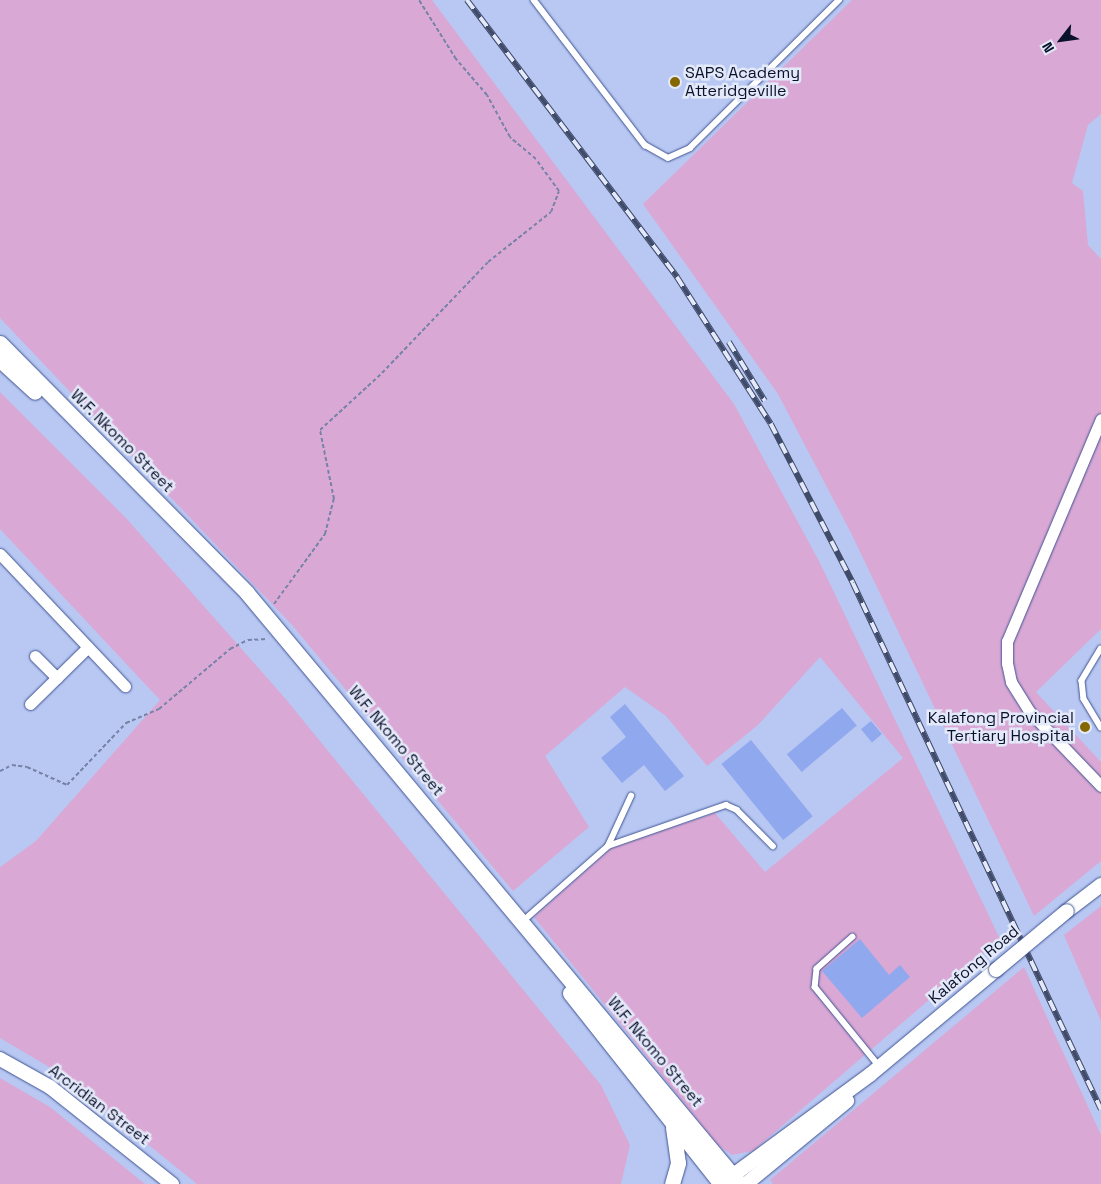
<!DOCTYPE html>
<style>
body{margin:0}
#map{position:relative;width:1101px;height:1184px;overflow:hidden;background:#b8c8f3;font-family:"Space Grotesk",sans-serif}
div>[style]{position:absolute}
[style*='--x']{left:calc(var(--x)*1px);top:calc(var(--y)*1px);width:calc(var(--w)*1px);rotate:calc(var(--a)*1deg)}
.green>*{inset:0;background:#daa8d5}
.building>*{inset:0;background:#90a8ee;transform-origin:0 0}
.path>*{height:2px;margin-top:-1px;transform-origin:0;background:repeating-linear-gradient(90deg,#7683a7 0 4px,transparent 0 6.5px)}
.roads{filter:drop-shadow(0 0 1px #405392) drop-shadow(0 0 1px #405392)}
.service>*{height:5.5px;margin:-2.75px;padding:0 2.75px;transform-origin:2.75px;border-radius:2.75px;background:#fff}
.minor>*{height:11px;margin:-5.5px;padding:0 5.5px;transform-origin:5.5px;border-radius:5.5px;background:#fff}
.tertiary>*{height:14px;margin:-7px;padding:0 7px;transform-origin:7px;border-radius:7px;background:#fff}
.secondary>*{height:15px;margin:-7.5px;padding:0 7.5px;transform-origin:7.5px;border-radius:7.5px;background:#fff}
.rail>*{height:5.5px;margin-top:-2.75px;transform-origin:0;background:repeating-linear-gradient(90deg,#e3e9f8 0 11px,#404a69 0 22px);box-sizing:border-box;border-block:1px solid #404a69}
.bridges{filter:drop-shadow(0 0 1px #405392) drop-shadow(0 0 1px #405392)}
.tertiary-bridge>*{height:14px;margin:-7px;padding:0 7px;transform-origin:7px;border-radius:7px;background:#fff}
.dots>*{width:14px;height:14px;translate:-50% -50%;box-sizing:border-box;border:2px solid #e3e9f8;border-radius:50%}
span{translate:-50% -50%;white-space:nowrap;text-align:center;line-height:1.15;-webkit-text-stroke:5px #e3e9f8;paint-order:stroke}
.poi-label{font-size:16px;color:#0a112b}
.left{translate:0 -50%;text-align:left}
.right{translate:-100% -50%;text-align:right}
.street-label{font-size:16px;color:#0a112b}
.north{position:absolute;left:1036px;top:15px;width:50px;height:50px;-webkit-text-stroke:4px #e3e9f8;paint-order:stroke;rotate:240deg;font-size:14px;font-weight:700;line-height:20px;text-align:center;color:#0a112b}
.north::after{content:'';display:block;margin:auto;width:18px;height:22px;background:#0a112b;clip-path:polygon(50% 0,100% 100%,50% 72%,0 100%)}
</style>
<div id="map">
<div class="green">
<div style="clip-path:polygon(0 0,432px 0,734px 404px,820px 563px,1000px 939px,753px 1151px,732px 1155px,718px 1145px,534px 917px,611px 848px,715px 813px,765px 872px,903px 758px,820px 657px,758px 725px,707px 766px,666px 716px,625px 687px,545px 756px,589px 827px,513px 891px,292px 625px,0 318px)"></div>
<div style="clip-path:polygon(852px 0,1101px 0,1101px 114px,1088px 125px,1072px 183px,1083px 191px,1088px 245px,1101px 259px,1101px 629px,1036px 692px,1101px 762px,1101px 861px,1034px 916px,852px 535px,778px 394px,643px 204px)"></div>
<div style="clip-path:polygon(0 392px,126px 518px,284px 697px,601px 1085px,630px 1145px,621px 1184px,197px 1184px,61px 1074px,0 1038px,0 867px,36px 841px,160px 700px,0 529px)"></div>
<div style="clip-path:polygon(1101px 906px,1101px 1021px,1064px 935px)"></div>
<div style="clip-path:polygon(1024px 967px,1101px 1135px,1101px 1184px,773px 1184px,770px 1180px)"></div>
<div style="clip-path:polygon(0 1078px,50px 1107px,145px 1184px,0 1184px)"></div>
</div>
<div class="building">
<div style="clip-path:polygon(625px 704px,684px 776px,665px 791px,644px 765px,622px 783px,601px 758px,626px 737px,610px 717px)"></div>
<div style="left:842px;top:708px;width:23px;height:72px;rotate:50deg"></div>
<div style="left:871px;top:721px;width:17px;height:13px;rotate:50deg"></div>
<div style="left:751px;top:740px;width:98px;height:38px;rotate:51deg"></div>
<div style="clip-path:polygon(860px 939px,889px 975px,900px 965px,910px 977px,862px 1018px,822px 971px)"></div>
</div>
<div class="path">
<div style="--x:274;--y:604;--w:87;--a:-53.9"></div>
<div style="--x:325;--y:534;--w:36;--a:-76"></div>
<div style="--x:334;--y:499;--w:70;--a:-101.5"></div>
<div style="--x:320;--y:430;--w:84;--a:-42.6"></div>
<div style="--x:382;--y:373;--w:153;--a:-46.3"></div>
<div style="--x:488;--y:262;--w:80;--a:-38.4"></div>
<div style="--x:551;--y:212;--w:22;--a:-69"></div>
<div style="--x:559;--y:191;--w:39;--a:-126"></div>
<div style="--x:536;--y:159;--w:34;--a:-140"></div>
<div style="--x:510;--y:137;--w:48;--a:-118.7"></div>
<div style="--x:487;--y:95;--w:48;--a:-130.7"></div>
<div style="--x:456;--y:59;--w:70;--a:-122.1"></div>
<div style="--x:0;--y:771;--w:13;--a:-27"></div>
<div style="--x:12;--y:765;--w:15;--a:8"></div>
<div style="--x:27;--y:767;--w:44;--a:24.2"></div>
<div style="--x:67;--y:785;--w:86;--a:-46.4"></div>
<div style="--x:126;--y:723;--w:36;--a:-23"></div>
<div style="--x:159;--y:709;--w:93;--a:-40.2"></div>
<div style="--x:230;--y:649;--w:20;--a:-27"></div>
<div style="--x:248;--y:640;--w:19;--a:-3"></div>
</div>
<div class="roads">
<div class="service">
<div style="--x:534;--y:0;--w:183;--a:52.6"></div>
<div style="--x:645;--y:145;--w:26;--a:29"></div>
<div style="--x:668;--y:158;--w:24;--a:-24"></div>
<div style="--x:690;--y:148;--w:210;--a:-44.8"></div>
<div style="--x:1101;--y:649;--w:37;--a:121"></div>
<div style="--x:1082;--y:681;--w:18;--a:84"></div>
<div style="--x:1084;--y:699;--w:33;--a:59"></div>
<div style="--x:608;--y:846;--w:55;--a:-65.3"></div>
<div style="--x:523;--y:921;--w:113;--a:-41.4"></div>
<div style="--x:608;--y:846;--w:125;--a:-19.2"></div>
<div style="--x:726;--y:805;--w:12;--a:24"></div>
<div style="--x:737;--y:810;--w:51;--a:45"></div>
<div style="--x:853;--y:937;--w:48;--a:138.4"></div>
<div style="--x:817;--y:969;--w:18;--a:96"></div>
<div style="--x:815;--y:987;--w:103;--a:50.9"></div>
</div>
<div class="minor">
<div style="--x:1101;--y:419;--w:241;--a:112.9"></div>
<div style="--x:1007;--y:641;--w:22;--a:90"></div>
<div style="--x:1007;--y:663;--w:19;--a:78"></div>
<div style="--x:1011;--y:682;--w:34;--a:58"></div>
<div style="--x:1029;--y:711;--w:104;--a:46.2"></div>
<div style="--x:0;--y:554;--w:182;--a:46.6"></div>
<div style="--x:35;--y:656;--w:31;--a:45"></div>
<div style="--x:30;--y:704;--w:81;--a:-44.5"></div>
</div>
<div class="tertiary">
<div style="--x:1067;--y:911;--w:43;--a:-37.4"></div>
<div style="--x:0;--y:1059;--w:57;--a:29.2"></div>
<div style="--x:50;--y:1087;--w:156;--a:38.5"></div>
<div style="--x:724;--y:1182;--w:182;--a:-36.3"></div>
<div style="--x:871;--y:1074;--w:163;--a:-39.8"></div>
<div style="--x:746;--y:1184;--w:131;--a:-39.4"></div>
</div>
<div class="secondary">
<div style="--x:0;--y:343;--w:351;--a:45.3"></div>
<div style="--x:247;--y:593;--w:770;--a:50.17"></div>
<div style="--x:0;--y:360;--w:47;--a:42.4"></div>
<div style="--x:570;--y:993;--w:243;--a:51.7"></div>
<div style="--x:672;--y:1184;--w:22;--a:-74"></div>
<div style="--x:678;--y:1163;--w:36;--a:-98"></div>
</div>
</div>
<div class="rail">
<div style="--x:467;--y:0;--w:348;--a:52.8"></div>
<div style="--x:677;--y:277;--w:174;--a:57.4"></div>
<div style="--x:771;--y:424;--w:179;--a:62.7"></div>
<div style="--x:853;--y:583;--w:582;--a:64.76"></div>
<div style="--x:729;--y:342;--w:69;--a:58.6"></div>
</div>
<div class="bridges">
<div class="tertiary-bridge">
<div style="--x:996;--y:970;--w:92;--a:-39.7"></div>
</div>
</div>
<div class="dots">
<div style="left:675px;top:82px;background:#846700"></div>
<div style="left:1085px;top:727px;background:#846700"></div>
</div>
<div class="poi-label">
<span class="left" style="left:685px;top:82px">SAPS Academy<br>Atteridgeville</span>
<span class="right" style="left:1074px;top:727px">Kalafong Provincial<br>Tertiary Hospital</span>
</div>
<div class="street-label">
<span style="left:122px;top:441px;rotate:45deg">W.F. Nkomo Street</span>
<span style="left:396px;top:741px;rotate:50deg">W.F. Nkomo Street</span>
<span style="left:974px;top:965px;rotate:-40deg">Kalafong Road</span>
<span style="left:655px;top:1052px;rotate:50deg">W.F. Nkomo Street</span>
<span style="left:99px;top:1105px;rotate:37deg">Arcridian Street</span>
</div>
<div class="north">N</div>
</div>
